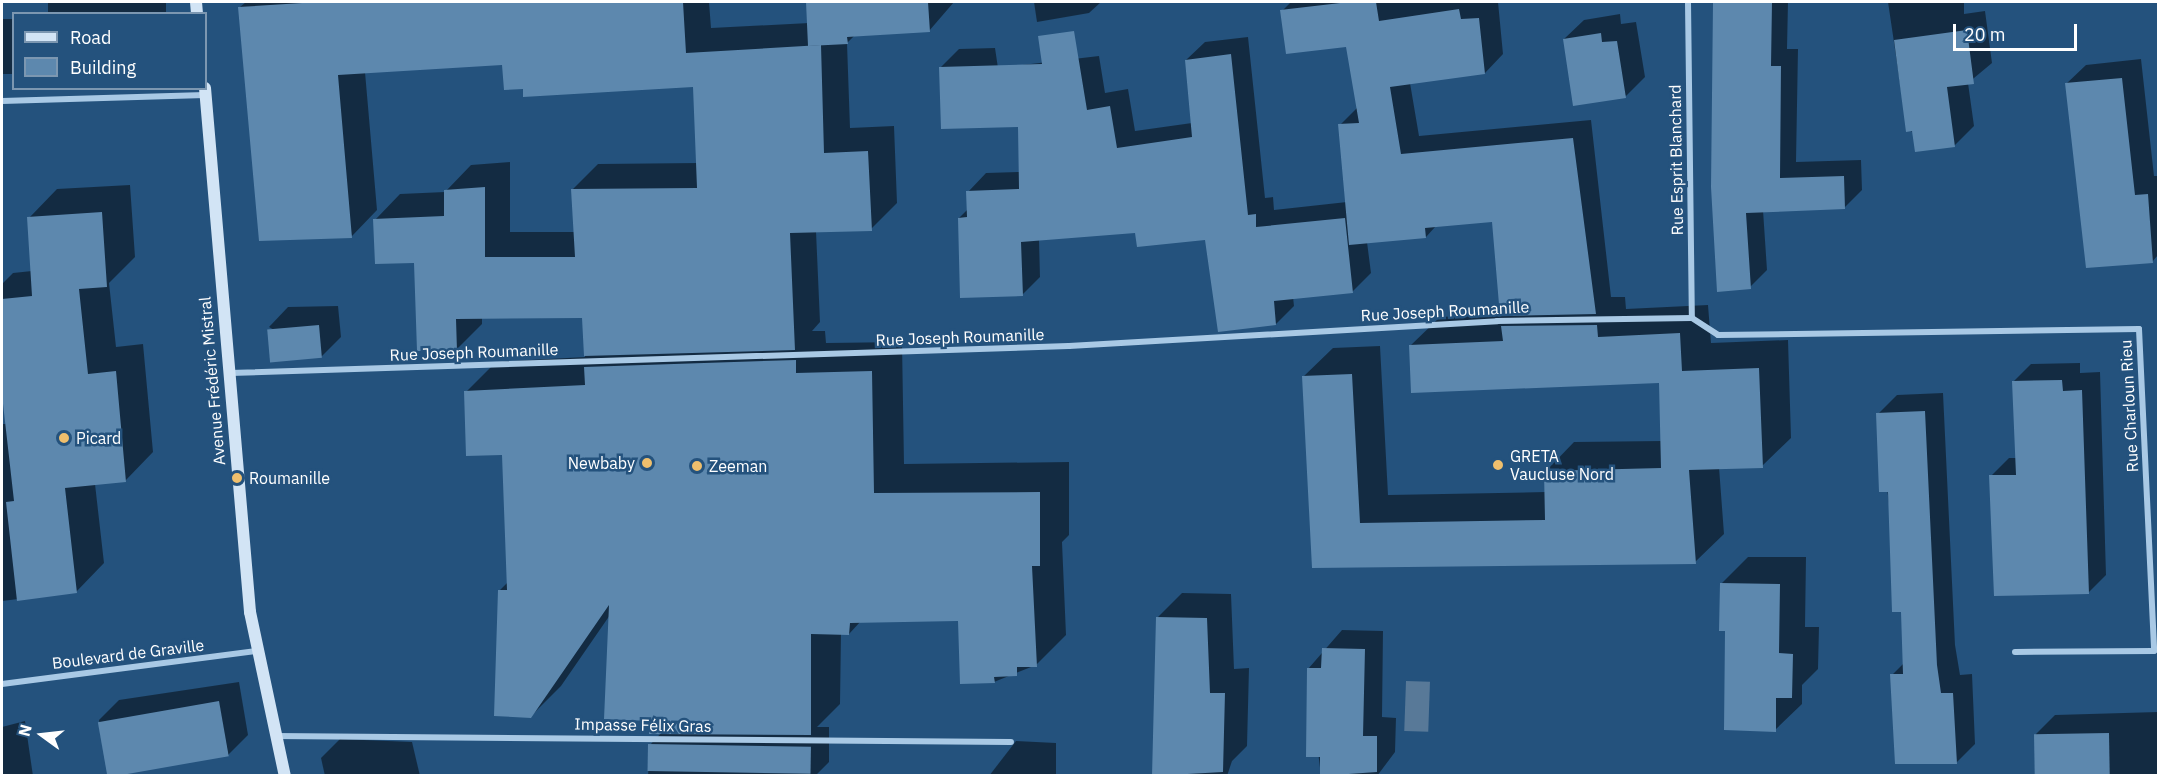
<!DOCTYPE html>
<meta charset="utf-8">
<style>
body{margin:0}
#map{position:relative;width:2160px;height:777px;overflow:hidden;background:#24527d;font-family:"IBM Plex Sans",sans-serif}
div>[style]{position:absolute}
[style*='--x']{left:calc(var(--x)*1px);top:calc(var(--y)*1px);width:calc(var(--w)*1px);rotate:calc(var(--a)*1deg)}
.water>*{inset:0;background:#587998;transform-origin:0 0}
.shadow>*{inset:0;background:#0007;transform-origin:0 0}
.building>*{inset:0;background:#5d88ae;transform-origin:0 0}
.street>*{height:6px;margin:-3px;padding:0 3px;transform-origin:3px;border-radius:3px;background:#a9c9e5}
.secondary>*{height:12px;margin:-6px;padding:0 6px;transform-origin:6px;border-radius:6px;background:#d2e4f5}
.dots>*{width:16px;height:16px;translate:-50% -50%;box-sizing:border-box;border:3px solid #24527d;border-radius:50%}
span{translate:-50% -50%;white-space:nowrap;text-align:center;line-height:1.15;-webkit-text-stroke:5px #24527d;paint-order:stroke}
.street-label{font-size:16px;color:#fff}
.poi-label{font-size:16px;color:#fff}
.left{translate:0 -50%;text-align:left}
.right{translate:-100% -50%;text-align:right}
.frame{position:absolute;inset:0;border:3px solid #fff;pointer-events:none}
.legend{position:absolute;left:12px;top:12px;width:195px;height:78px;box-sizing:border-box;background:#24527d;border:2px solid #7c97b1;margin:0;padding:8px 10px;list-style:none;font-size:18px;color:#fff}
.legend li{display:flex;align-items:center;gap:12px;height:30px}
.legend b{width:30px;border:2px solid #7c97b1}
.north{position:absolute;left:12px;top:705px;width:60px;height:60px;-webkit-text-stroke:4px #24527d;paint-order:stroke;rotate:285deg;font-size:16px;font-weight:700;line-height:24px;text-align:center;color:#fff}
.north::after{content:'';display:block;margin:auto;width:21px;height:27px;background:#fff;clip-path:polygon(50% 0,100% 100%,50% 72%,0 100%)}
.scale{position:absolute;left:1953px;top:24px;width:124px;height:27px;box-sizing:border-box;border:3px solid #fff;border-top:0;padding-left:8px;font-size:18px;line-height:21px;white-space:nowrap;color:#fff;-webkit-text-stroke:4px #24527d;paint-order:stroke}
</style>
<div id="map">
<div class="water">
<div style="left:1406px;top:681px;width:24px;height:50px;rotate:2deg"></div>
</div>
<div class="shadow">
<div style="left:48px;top:2px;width:118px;height:12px"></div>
<div style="clip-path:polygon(246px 2px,709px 2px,711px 28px,809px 23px,808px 2px,954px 2px,929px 31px,854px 36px,847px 43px,850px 128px,894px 126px,897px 203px,871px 229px,816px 231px,820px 322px,812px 331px,825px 331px,826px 343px,902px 342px,904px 464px,1069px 462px,1069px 535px,1062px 542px,1066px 635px,1036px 665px,994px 682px,960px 620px,861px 621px,849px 634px,841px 633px,840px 704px,817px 727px,829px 727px,829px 762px,815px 776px,648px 776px,650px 745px,662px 732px,651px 720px,610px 615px,561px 686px,531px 716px,499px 591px,508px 582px,504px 454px,466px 392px,496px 362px,585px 357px,584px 316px,482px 317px,482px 324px,456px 350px,415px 262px,375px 220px,400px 194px,445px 192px,471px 165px,510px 162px,510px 232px,575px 232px,572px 190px,598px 164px,698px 163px,694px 86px,524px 87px,503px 63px,365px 72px,377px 210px,352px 236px,240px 7px)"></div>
<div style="clip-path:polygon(1034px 2px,1101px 2px,1089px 13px,1037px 22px)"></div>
<div style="clip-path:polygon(1291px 2px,1498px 2px,1503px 54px,1485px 73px,1410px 83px,1419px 136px,1591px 120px,1611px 297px,1625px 297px,1626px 309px,1708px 305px,1711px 343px,1788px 340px,1791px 438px,1762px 466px,1719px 467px,1724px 534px,1695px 562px,1313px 567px,1304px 376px,1333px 348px,1380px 346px,1388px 495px,1546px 492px,1546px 471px,1574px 442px,1662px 441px,1660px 382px,1411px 345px,1440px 317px,1502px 314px,1493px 221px,1436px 226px,1426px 237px,1367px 242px,1371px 273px,1352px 292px,1293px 297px,1294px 306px,1276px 324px,1206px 238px,1136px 231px,1039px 239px,1040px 277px,1022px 295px,959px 218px,968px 209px,968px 192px,986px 173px,1020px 172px,1019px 126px,941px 67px,959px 49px,995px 48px,998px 68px,1099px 56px,1105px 93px,1128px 89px,1135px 131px,1192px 123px,1186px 60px,1205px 42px,1248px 37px,1265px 198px,1273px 197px,1274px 210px,1347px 202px,1340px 125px,1358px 107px,1347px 45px,1282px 11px)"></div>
<div style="clip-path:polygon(1714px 2px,1788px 2px,1787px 49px,1798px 49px,1796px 162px,1861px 160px,1862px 190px,1844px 208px,1763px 210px,1767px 270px,1750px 287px,1712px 187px)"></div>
<div style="clip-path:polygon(1888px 2px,1964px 2px,1964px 14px,1985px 11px,1992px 63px,1968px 83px,1974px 126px,1955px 145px,1907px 130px)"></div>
<div style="clip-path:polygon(1620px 14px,1621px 24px,1636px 22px,1645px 77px,1626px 96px,1564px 39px,1584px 20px)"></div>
<div style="left:14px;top:19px;width:55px;height:12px;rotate:90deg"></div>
<div style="clip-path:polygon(2141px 59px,2154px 176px,2158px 176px,2158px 255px,2152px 262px,2066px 84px,2086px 65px)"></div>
<div style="clip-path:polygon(130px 185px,135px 257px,109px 283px,116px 347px,143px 344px,153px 452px,125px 481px,95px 484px,104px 563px,76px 592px,2px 601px,2px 424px,6px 424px,2px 284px,13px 273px,32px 271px,29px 218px,57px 189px)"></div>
<div style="clip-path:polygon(338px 306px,341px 337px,321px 357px,269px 327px,288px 307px)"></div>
<div style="clip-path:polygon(2080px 363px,2080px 373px,2100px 372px,2106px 575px,2088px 593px,1991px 476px,2009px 458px,2017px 458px,2013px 382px,2031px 364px)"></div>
<div style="clip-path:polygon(1943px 393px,1955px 645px,1960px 675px,1972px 674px,1975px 744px,1956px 763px,1892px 675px,1905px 662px,1902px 610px,1878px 414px,1897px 395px)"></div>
<div style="clip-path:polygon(1748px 557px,1806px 557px,1805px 627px,1819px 627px,1818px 669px,1802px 685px,1802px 704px,1775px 730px,1727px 630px,1721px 584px)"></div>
<div style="clip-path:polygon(1182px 593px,1231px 594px,1234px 669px,1249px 668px,1247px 746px,1232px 761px,1227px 776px,1154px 776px,1157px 618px)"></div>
<div style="clip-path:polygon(1342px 630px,1383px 631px,1382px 717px,1396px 718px,1395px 752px,1377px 776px,1321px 776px,1308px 669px)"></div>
<div style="clip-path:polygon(239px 682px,248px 735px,228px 755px,108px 776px,99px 720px,119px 700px)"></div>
<div style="clip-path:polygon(2158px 712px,2158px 776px,2036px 776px,2036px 734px,2055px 715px)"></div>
<div style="clip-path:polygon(25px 721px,33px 776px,2px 776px,2px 727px)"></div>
<div style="clip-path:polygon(340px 739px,412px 742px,420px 776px,325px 776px,321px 758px)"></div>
<div style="clip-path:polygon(1016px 741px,1056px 743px,1056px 776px,989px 776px)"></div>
</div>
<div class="building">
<div style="clip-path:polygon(318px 2px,683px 2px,686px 53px,821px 45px,824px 153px,868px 151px,872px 231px,790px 233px,795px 350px,584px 356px,582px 318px,456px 319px,457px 351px,417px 351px,414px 263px,375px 264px,373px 219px,444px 216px,444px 190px,485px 187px,485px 257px,575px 257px,571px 189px,697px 188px,693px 87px,523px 97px,523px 89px,504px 90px,502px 65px,338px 75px,352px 238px,259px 241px,238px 7px)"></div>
<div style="clip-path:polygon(806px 2px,928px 2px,930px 32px,847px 37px,848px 44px,808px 46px)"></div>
<div style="clip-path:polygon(1349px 2px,1376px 2px,1379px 21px,1459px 9px,1461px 19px,1479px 18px,1485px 74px,1390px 87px,1401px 154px,1573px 138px,1596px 314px,1500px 316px,1492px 222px,1425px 228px,1426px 238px,1349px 245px,1338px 124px,1359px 123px,1346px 47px,1286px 54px,1280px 10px)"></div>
<div style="clip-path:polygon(1713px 2px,1772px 2px,1771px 66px,1781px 66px,1780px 178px,1844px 176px,1845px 209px,1746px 213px,1751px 289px,1717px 292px,1711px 187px)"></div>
<div style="clip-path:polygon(1967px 30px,1974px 84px,1947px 87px,1955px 147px,1915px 152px,1912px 131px,1906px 132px,1894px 40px)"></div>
<div style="clip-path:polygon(1074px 31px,1087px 110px,1110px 106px,1117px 148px,1192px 137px,1185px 60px,1231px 54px,1248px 215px,1256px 214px,1256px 227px,1345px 218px,1353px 293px,1274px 301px,1276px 325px,1218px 332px,1205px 240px,1137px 247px,1135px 233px,1021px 242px,1023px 296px,960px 298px,958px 218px,967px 217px,966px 191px,1019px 189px,1018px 127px,941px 129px,939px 67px,1042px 64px,1038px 36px)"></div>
<div style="clip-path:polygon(1601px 33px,1602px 42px,1617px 41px,1626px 98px,1573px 106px,1563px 39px)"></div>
<div style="clip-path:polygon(2122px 78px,2135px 195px,2148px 194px,2153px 263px,2086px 268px,2065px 83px)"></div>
<div style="clip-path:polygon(102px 212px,107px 287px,79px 289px,88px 374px,116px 371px,126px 482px,65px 488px,77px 593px,17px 601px,6px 502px,14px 501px,2px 395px,2px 299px,32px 296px,27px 217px)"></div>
<div style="left:319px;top:325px;width:33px;height:52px;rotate:85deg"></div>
<div style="clip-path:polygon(1597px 325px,1598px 337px,1680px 333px,1682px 371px,1759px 368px,1763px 468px,1689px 470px,1696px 564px,1312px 568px,1302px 376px,1352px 374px,1360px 523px,1545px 520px,1544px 471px,1661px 468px,1659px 383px,1411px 393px,1409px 345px,1503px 341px,1501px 326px)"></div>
<div style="clip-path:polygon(796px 360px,796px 373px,872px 371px,874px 493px,1040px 492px,1040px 566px,1032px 566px,1037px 667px,1017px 667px,1017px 676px,994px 677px,995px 683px,960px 684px,958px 621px,850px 623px,849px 635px,811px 634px,811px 735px,649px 734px,650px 721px,604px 719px,609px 605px,531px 718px,494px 716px,498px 590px,507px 590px,502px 455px,466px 456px,464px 391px,585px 385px,584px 367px)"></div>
<div style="clip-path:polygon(2062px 380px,2063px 391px,2082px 390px,2089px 594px,1994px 596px,1989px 475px,2016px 475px,2012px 381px)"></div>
<div style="clip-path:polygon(1925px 411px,1937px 665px,1941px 693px,1953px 693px,1957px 764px,1895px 764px,1890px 674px,1903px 674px,1901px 612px,1892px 612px,1888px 492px,1879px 492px,1876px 413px)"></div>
<div style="clip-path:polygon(1720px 583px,1780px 584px,1779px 653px,1793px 654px,1792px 698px,1776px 698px,1776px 732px,1724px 730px,1725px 631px,1719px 631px)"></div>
<div style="clip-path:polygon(1156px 617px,1207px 618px,1210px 693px,1225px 693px,1223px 772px,1152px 776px)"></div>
<div style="clip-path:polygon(1322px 648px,1365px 649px,1363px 736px,1377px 736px,1377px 772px,1320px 776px,1320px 757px,1306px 757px,1307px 668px,1321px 668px)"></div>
<div style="left:219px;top:701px;width:56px;height:123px;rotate:80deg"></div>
<div style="left:2109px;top:733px;width:43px;height:75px;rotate:89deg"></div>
<div style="left:648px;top:744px;width:163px;height:27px;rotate:1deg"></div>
</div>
<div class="street">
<div style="--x:1688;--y:2;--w:316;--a:89.3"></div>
<div style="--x:2;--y:101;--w:203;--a:-1.7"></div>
<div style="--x:1692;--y:318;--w:31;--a:33"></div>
<div style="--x:1718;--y:335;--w:421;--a:-0.8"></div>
<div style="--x:2139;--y:329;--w:322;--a:87.3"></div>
<div style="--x:2154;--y:651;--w:139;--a:179.6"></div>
<div style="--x:230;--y:373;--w:839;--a:-1.84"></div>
<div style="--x:1069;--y:346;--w:429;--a:-3.3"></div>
<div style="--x:1497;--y:321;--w:195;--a:-0.9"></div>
<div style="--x:2;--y:684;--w:257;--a:-7.4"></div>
<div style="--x:275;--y:736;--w:736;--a:0.47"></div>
</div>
<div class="secondary">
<div style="--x:196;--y:2;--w:12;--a:85"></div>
<div style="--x:205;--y:88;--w:526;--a:85.09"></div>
<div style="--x:250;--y:612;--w:168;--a:78"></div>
</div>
<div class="dots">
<div style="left:64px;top:438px;background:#efbf6d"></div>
<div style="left:647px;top:463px;background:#efbf6d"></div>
<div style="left:1498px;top:465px;background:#efbf6d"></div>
<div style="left:697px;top:466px;background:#efbf6d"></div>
<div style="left:237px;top:478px;background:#efbf6d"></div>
</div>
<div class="street-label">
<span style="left:1676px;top:160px;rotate:-91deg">Rue Esprit Blanchard</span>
<span style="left:1445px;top:311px;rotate:-3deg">Rue Joseph Roumanille</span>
<span style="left:960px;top:337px;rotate:-2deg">Rue Joseph Roumanille</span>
<span style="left:474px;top:352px;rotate:-2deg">Rue Joseph Roumanille</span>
<span style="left:212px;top:381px;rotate:-95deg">Avenue Frédéric Mistral</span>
<span style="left:2129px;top:406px;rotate:-93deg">Rue Charloun Rieu</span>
<span style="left:128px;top:654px;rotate:-7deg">Boulevard de Graville</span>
<span style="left:643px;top:725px;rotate:1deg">Impasse Félix Gras</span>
</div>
<div class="poi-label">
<span class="left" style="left:76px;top:438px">Picard</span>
<span class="left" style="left:1510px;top:465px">GRETA<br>Vaucluse Nord</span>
<span class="right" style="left:635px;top:463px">Newbaby</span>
<span class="left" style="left:709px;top:466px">Zeeman</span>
<span class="left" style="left:249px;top:478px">Roumanille</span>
</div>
<div class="frame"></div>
<ul class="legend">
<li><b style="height:8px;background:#d2e4f5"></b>Road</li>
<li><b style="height:16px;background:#5d88ae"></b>Building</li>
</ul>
<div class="north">N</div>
<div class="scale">20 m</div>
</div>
